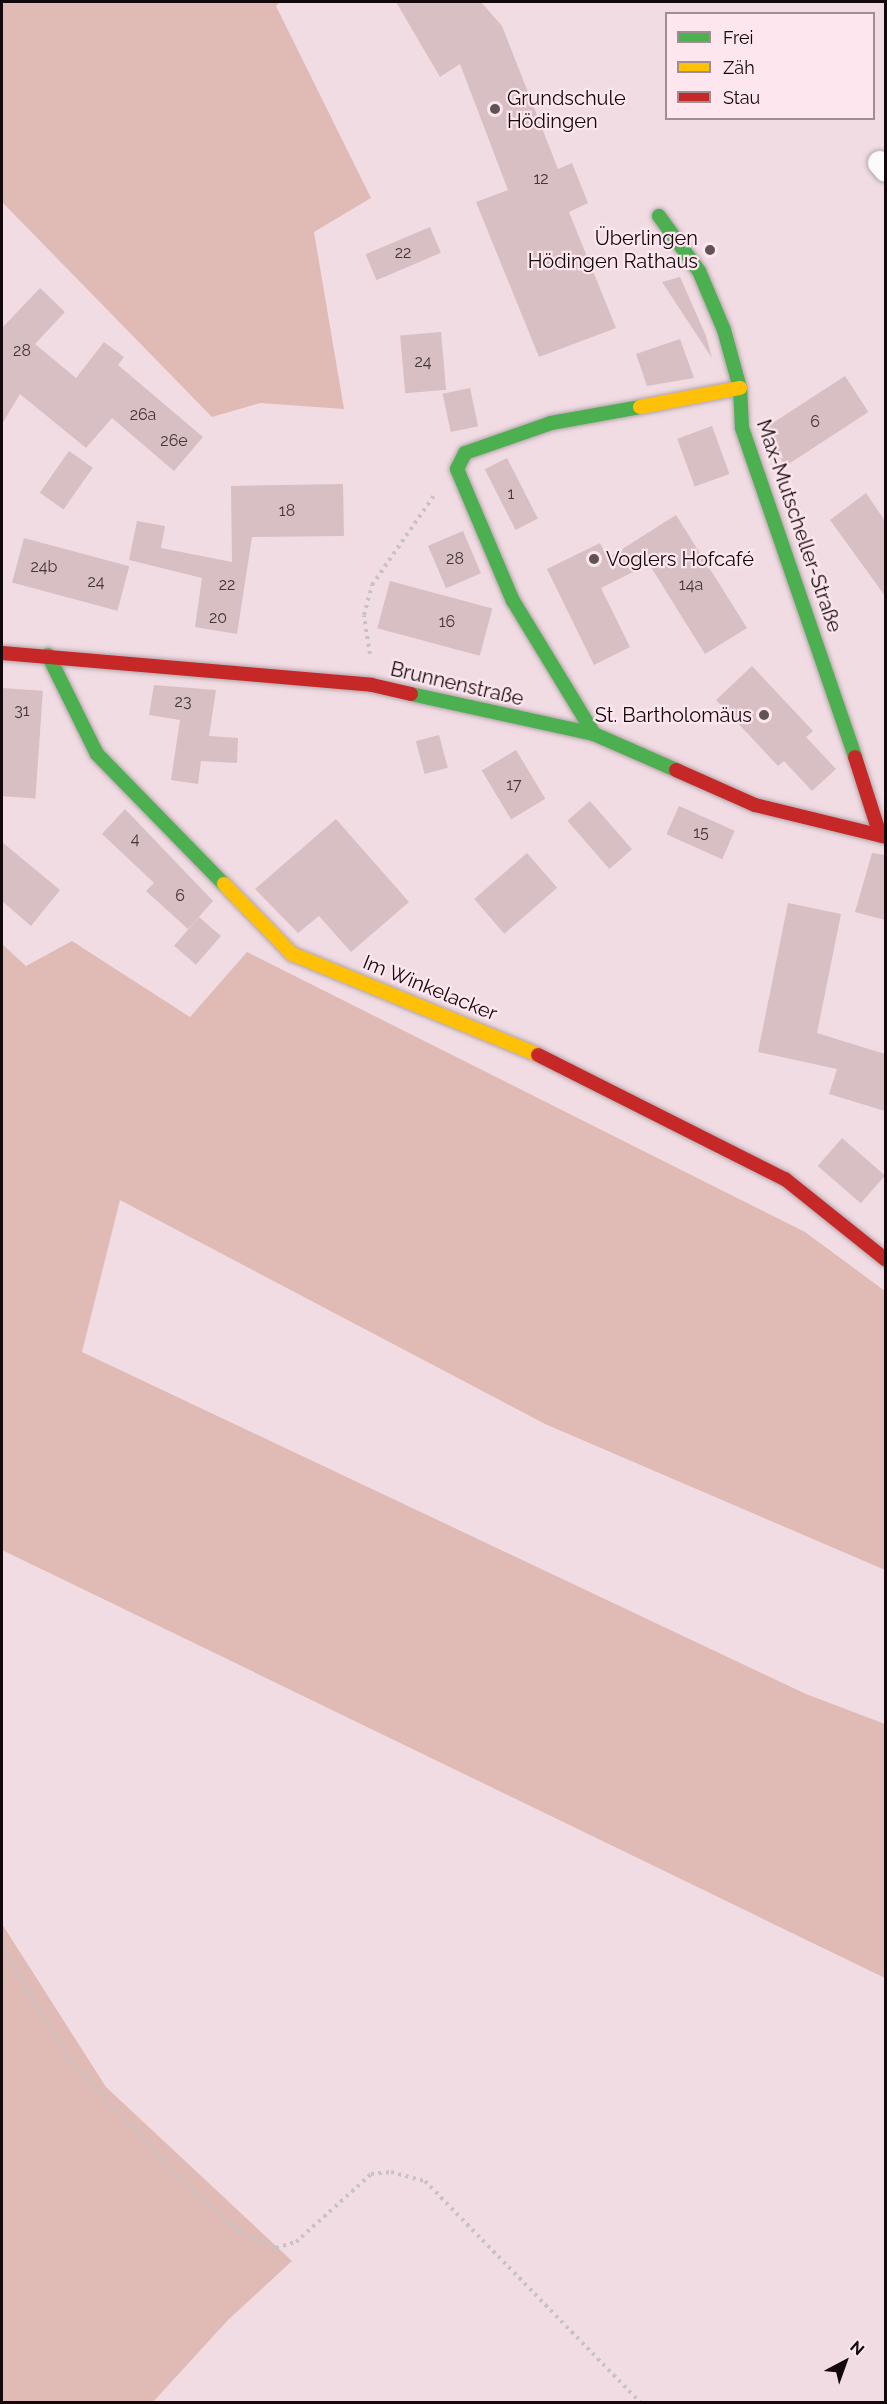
<!DOCTYPE html>
<meta charset="utf-8">
<style>
body{margin:0}
#map{position:relative;width:887px;height:2404px;overflow:hidden;background:#f1dce3;font-family:Raleway,sans-serif}
div>[style]{position:absolute}
[style*='--x']{left:calc(var(--x)*1px);top:calc(var(--y)*1px);width:calc(var(--w)*1px);rotate:calc(var(--a)*1deg)}
.green>*{inset:0;background:#e0bbb5}
.building>*{inset:0;background:#d8bfc3;transform-origin:0 0}
.path>*{height:4px;margin-top:-2px;transform-origin:0;background:repeating-linear-gradient(90deg,#c8c2c4 0 3px,transparent 0 7.5px)}
.roads{filter:drop-shadow(0 0 2px #b3a3a9) drop-shadow(0 0 2px #b3a3a9)}
.street>*{height:24px;margin:-12px;padding:0 12px;transform-origin:12px;border-radius:12px;background:#fdfafb}
.fast>*{height:14px;margin:-7px;padding:0 7px;transform-origin:7px;border-radius:7px;background:#4caf50}
.slow>*{height:14px;margin:-7px;padding:0 7px;transform-origin:7px;border-radius:7px;background:#ffc107}
.jam>*{height:14px;margin:-7px;padding:0 7px;transform-origin:7px;border-radius:7px;background:#c62828}
.dots>*{width:16px;height:16px;translate:-50% -50%;box-sizing:border-box;border:3px solid #fde6ed;border-radius:50%}
span{translate:-50% -50%;white-space:nowrap;text-align:center;line-height:1.15;-webkit-text-stroke:4.5px #fde6ed;paint-order:stroke}
.number-label{font-size:16px;color:#44363a}
.number-label span{-webkit-text-stroke-width:0}
.poi-label{font-size:20px;color:#13080c}
.left{translate:0 -50%;text-align:left}
.right{translate:-100% -50%;text-align:right}
.street-label{font-size:20px;color:#13080c}
.frame{position:absolute;inset:0;border:3px solid #13080c;pointer-events:none}
.legend{position:absolute;left:665px;top:12px;width:210px;height:108px;box-sizing:border-box;background:#fde6ed;border:2px solid #9f8d93;margin:0;padding:8px 10px;list-style:none;font-size:18px;color:#13080c}
.legend li{display:flex;align-items:center;gap:12px;height:30px}
.legend b{width:30px;border:2px solid #9f8d93}
.north{position:absolute;left:815px;top:2332px;width:60px;height:60px;-webkit-text-stroke:4px #fde6ed;paint-order:stroke;rotate:41deg;font-size:16px;font-weight:700;line-height:24px;text-align:center;color:#13080c}
.north::after{content:'';display:block;margin:auto;width:21px;height:27px;background:#13080c;clip-path:polygon(50% 0,100% 100%,50% 72%,0 100%)}
</style>
<div id="map">
<div class="green">
<div style="clip-path:polygon(2px 2px,280px 2px,276px 6px,371px 198px,314px 232px,344px 409px,260px 403px,212px 417px,2px 202px)"></div>
<div style="clip-path:polygon(72px 941px,190px 1017px,247px 952px,805px 1232px,885px 1291px,885px 1570px,545px 1424px,120px 1200px,82px 1352px,806px 1694px,885px 1724px,885px 1978px,2px 1550px,2px 944px,26px 966px)"></div>
<div style="clip-path:polygon(2px 1924px,106px 2087px,292px 2261px,228px 2320px,153px 2402px,2px 2402px)"></div>
</div>
<div class="building">
<div style="clip-path:polygon(396px 2px,481px 2px,502px 26px,558px 169px,572px 163px,588px 203px,569px 212px,616px 328px,539px 357px,476px 202px,508px 190px,460px 64px,440px 77px)"></div>
<div style="left:430px;top:227px;width:28px;height:70px;rotate:67deg"></div>
<div style="clip-path:polygon(680px 277px,706px 336px,712px 358px,662px 282px)"></div>
<div style="clip-path:polygon(40px 288px,65px 312px,35px 344px,76px 378px,104px 342px,124px 357px,118px 365px,203px 437px,174px 471px,112px 418px,86px 448px,20px 394px,2px 424px,2px 328px)"></div>
<div style="left:441px;top:332px;width:58px;height:41px;rotate:85deg"></div>
<div style="clip-path:polygon(680px 339px,694px 378px,647px 386px,636px 354px)"></div>
<div style="left:845px;top:376px;width:43px;height:99px;rotate:57deg"></div>
<div style="left:470px;top:388px;width:39px;height:28px;rotate:78deg"></div>
<div style="left:712px;top:426px;width:51px;height:37px;rotate:70deg"></div>
<div style="left:69px;top:451px;width:29px;height:51px;rotate:35deg"></div>
<div style="left:507px;top:458px;width:68px;height:25px;rotate:63deg"></div>
<div style="clip-path:polygon(343px 484px,344px 536px,252px 537px,237px 634px,195px 627px,202px 578px,129px 560px,137px 521px,165px 526px,161px 548px,232px 562px,231px 486px)"></div>
<div style="clip-path:polygon(866px 493px,885px 521px,885px 596px,830px 520px)"></div>
<div style="clip-path:polygon(676px 515px,747px 628px,705px 654px,649px 564px,601px 588px,630px 647px,594px 665px,547px 569px,600px 543px,608px 558px)"></div>
<div style="left:463px;top:531px;width:46px;height:38px;rotate:67deg"></div>
<div style="left:24px;top:538px;width:109px;height:46px;rotate:15deg"></div>
<div style="left:390px;top:581px;width:106px;height:49px;rotate:15deg"></div>
<div style="clip-path:polygon(752px 666px,813px 731px,806px 737px,836px 769px,812px 791px,784px 761px,778px 766px,716px 700px)"></div>
<div style="clip-path:polygon(154px 685px,216px 690px,209px 736px,238px 738px,237px 763px,201px 761px,198px 784px,171px 780px,180px 720px,149px 715px)"></div>
<div style="left:2px;top:688px;width:41px;height:108px;rotate:4deg"></div>
<div style="left:439px;top:735px;width:34px;height:24px;rotate:75deg"></div>
<div style="left:516px;top:750px;width:57px;height:40px;rotate:59deg"></div>
<div style="left:590px;top:801px;width:64px;height:30px;rotate:49deg"></div>
<div style="left:679px;top:806px;width:61px;height:31px;rotate:24deg"></div>
<div style="clip-path:polygon(125px 809px,213px 901px,188px 929px,146px 891px,154px 883px,102px 834px)"></div>
<div style="clip-path:polygon(336px 819px,409px 902px,351px 952px,319px 916px,298px 933px,255px 889px)"></div>
<div style="clip-path:polygon(2px 842px,60px 890px,31px 926px,2px 901px)"></div>
<div style="left:527px;top:853px;width:46px;height:70px;rotate:49deg"></div>
<div style="clip-path:polygon(872px 853px,885px 855px,885px 920px,855px 912px)"></div>
<div style="clip-path:polygon(788px 903px,841px 914px,817px 1033px,885px 1054px,885px 1111px,829px 1094px,837px 1069px,758px 1052px)"></div>
<div style="left:199px;top:917px;width:29px;height:38px;rotate:41deg"></div>
<div style="left:842px;top:1138px;width:57px;height:37px;rotate:41deg"></div>
</div>
<div class="path">
<div style="--x:370;--y:654;--w:39;--a:-99"></div>
<div style="--x:364;--y:615;--w:31;--a:-75"></div>
<div style="--x:372;--y:585;--w:111;--a:-55.3"></div>
<div style="--x:2;--y:1947;--w:131;--a:59.3"></div>
<div style="--x:69;--y:2060;--w:171;--a:46.9"></div>
<div style="--x:186;--y:2185;--w:70;--a:41"></div>
<div style="--x:239;--y:2231;--w:41;--a:24.7"></div>
<div style="--x:276;--y:2248;--w:21;--a:-17"></div>
<div style="--x:296;--y:2242;--w:101;--a:-42.2"></div>
<div style="--x:371;--y:2174;--w:20;--a:-6"></div>
<div style="--x:391;--y:2172;--w:35;--a:15"></div>
<div style="--x:425;--y:2181;--w:308;--a:45.8"></div>
</div>
<div class="roads">
<div class="street">
<div style="--x:880;--y:163;--w:9;--a:49"></div>
</div>
<div class="fast">
<div style="--x:659;--y:216;--w:68;--a:54"></div>
<div style="--x:699;--y:271;--w:64;--a:67"></div>
<div style="--x:724;--y:330;--w:60;--a:74.6"></div>
<div style="--x:740;--y:388;--w:40;--a:87.1"></div>
<div style="--x:742;--y:428;--w:348;--a:71"></div>
<div style="--x:48;--y:655;--w:110;--a:63.7"></div>
<div style="--x:97;--y:754;--w:182;--a:45.7"></div>
<div style="--x:411;--y:694;--w:187;--a:12.3"></div>
<div style="--x:594;--y:734;--w:90;--a:23.7"></div>
<div style="--x:594;--y:734;--w:156;--a:-121.3"></div>
<div style="--x:513;--y:601;--w:143;--a:-113"></div>
<div style="--x:457;--y:469;--w:18;--a:-63"></div>
<div style="--x:465;--y:453;--w:91;--a:-19.2"></div>
<div style="--x:551;--y:423;--w:90;--a:-10.2"></div>
</div>
<div class="slow">
<div style="--x:640;--y:407;--w:102;--a:-10.8"></div>
<div style="--x:224;--y:884;--w:98;--a:45.8"></div>
<div style="--x:292;--y:954;--w:266;--a:22.3"></div>
</div>
<div class="jam">
<div style="--x:2;--y:653;--w:371;--a:4.9"></div>
<div style="--x:372;--y:685;--w:40;--a:13"></div>
<div style="--x:855;--y:757;--w:82;--a:72.2"></div>
<div style="--x:676;--y:770;--w:86;--a:23.9"></div>
<div style="--x:755;--y:805;--w:135;--a:13.7"></div>
<div style="--x:538;--y:1055;--w:276;--a:26.7"></div>
<div style="--x:785;--y:1179;--w:129;--a:38.7"></div>
</div>
</div>
<div class="dots">
<div style="left:495px;top:109px;background:#615257"></div>
<div style="left:710px;top:250px;background:#615257"></div>
<div style="left:594px;top:559px;background:#615257"></div>
<div style="left:764px;top:715px;background:#615257"></div>
</div>
<div class="number-label">
<span style="left:541px;top:179px">12</span>
<span style="left:403px;top:253px">22</span>
<span style="left:22px;top:351px">28</span>
<span style="left:423px;top:362px">24</span>
<span style="left:143px;top:415px">26a</span>
<span style="left:815px;top:422px">6</span>
<span style="left:174px;top:441px">26e</span>
<span style="left:511px;top:494px">1</span>
<span style="left:287px;top:511px">18</span>
<span style="left:455px;top:559px">28</span>
<span style="left:44px;top:567px">24b</span>
<span style="left:96px;top:582px">24</span>
<span style="left:227px;top:585px">22</span>
<span style="left:691px;top:585px">14a</span>
<span style="left:218px;top:618px">20</span>
<span style="left:447px;top:622px">16</span>
<span style="left:183px;top:702px">23</span>
<span style="left:22px;top:711px">31</span>
<span style="left:514px;top:785px">17</span>
<span style="left:701px;top:833px">15</span>
<span style="left:135px;top:839px">4</span>
<span style="left:180px;top:896px">6</span>
</div>
<div class="poi-label">
<span class="left" style="left:507px;top:110px">Grundschule<br>Hödingen</span>
<span class="right" style="left:698px;top:250px">Überlingen<br>Hödingen Rathaus</span>
<span class="left" style="left:606px;top:559px">Voglers Hofcafé</span>
<span class="right" style="left:752px;top:715px">St. Bartholomäus</span>
</div>
<div class="street-label">
<span style="left:799px;top:526px;rotate:71deg">Max-Mutscheller-Straße</span>
<span style="left:457px;top:684px;rotate:13deg">Brunnenstraße</span>
<span style="left:430px;top:988px;rotate:22deg">Im Winkelacker</span>
</div>
<div class="frame"></div>
<ul class="legend">
<li><b style="height:8px;background:#4caf50"></b>Frei</li>
<li><b style="height:8px;background:#ffc107"></b>Zäh</li>
<li><b style="height:8px;background:#c62828"></b>Stau</li>
</ul>
<div class="north">N</div>
</div>
